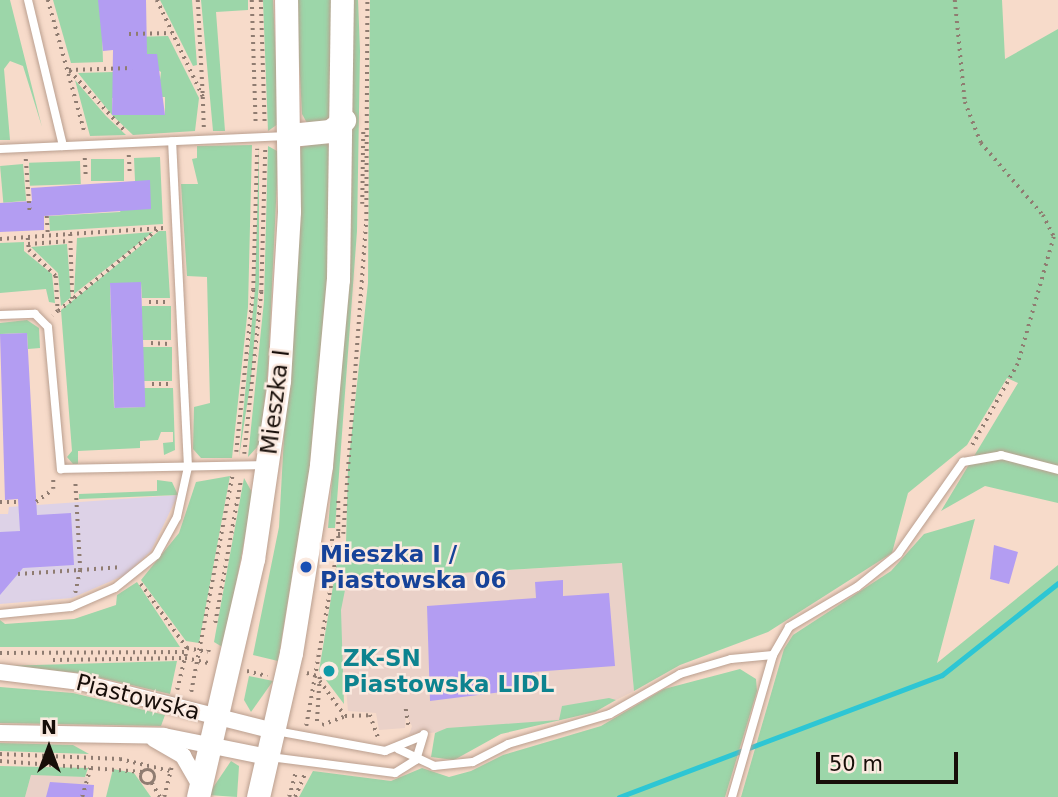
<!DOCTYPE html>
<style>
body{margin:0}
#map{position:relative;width:1058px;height:797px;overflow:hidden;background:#f7dbca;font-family:"DejaVu Sans",sans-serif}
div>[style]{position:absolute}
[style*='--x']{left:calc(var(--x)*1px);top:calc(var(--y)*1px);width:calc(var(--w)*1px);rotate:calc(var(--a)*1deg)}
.commercial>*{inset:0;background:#ead1c8}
.medical>*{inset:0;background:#ddd2e7}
.green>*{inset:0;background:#9cd6a9;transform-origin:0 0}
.stream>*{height:5px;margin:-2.5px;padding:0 2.5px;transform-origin:2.5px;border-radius:2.5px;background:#2dc6d4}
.building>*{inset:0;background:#b39df2;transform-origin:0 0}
.path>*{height:3.5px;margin-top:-1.75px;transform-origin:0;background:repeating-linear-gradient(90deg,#8f7c71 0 2px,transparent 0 7px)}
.path>.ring{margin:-1.75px;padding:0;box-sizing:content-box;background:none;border:3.5px solid #8f7c71;border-radius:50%}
.roads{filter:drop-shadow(0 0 2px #ba9f8f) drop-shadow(0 0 2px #ba9f8f)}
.lane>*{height:8px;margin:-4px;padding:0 4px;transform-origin:4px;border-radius:4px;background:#fff}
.street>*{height:16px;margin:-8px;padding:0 8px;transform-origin:8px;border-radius:8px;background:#fff}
.secondary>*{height:23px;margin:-11.5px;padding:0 11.5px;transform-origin:11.5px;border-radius:11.5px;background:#fff}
.dots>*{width:19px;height:19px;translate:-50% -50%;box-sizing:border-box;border:4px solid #fbeae0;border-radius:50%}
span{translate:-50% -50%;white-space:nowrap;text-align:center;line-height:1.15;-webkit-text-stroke:5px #fbeae0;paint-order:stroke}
.street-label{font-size:23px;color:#170e09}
.transit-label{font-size:23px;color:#164399;font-weight:700}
.left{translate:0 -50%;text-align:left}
.culture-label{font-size:23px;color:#0d838f;font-weight:700}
.north{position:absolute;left:14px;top:713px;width:70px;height:70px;-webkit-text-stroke:5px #fbeae0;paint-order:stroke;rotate:0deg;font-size:19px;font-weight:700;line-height:28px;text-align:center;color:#170e09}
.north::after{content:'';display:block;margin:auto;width:24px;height:32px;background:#170e09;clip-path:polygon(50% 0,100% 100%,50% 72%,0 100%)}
.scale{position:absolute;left:816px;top:752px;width:142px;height:32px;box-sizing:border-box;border:4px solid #170e09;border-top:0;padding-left:9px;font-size:21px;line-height:24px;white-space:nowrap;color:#170e09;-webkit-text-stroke:5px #fbeae0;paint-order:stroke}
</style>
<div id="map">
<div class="commercial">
<div style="clip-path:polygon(623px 563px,634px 691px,616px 700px,562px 706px,562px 720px,409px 735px,412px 726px,406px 715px,405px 728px,379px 730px,376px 713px,348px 711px,346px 688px,319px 671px,334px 581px)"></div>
<div style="clip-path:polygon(31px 775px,85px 777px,89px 778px,84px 797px,25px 797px)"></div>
</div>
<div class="medical">
<div style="clip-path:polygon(178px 495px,151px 551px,125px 575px,72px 598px,0 604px,0 514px,8px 514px,9px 507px)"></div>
</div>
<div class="green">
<div style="clip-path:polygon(0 0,10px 0,42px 127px,23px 66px,10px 61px,4px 69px,10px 140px,0 140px)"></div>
<div style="clip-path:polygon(53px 0,101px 0,103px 62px,71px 63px)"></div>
<div style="clip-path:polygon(160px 0,192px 0,197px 65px,193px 66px)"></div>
<div style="clip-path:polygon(201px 0,248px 0,248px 10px,216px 12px,225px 131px,213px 131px)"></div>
<div style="clip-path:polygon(263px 0,273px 0,277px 82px,278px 124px,268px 131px)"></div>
<div style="clip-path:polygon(296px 0,332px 0,333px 113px,326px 122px,307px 123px,302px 114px)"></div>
<div style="clip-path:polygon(353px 0,358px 0,360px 51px,357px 231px,335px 528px,328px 528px,351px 254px)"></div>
<div style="clip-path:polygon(370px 0,1002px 0,1005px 59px,1058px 29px,1058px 503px,985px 486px,941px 511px,1018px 383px,1007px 378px,967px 445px,908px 493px,892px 553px,768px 632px,680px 665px,634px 691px,622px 563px,347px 580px,341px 610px,344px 704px,319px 671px,340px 544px,346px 544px,348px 467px,368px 283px)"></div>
<div style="clip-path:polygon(168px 36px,199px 98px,195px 131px,133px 135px,112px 115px,78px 73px,113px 72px,120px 97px,112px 98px,112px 115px,165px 115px,165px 97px,158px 97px,161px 72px,134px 54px,133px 37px)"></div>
<div style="clip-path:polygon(75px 80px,106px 116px,126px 135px,90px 136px)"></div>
<div style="clip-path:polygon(330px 141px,327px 293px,309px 473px,278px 661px,253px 655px,279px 527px,300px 147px)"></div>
<div style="clip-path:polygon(252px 145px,248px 307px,232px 458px,201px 458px,193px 449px,194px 407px,210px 403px,207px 277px,187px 276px,181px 184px,198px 184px,192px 159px,197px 158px,197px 146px)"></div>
<div style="clip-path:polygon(259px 145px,259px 284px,251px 379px,239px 457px,255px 289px)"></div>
<div style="clip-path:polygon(268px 146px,277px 151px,278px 161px,268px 369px,260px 444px,248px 457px,264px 301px)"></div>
<div style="clip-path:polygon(160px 157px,163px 224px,50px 231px,49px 216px,120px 212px,135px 181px,134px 158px)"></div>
<div style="left:124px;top:159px;width:22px;height:33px;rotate:90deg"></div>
<div style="left:80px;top:161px;width:23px;height:51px;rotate:88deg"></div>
<div style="left:23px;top:164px;width:37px;height:23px;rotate:85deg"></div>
<div style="clip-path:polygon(159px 231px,166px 231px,170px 298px,142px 298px,141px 283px,110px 284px,114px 408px,144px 407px,144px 388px,173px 388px,175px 450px,164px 455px,163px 443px,173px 442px,173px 432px,161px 432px,158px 440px,140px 441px,140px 448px,78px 451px,78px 464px,73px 464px,67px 457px,72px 451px,61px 310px)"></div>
<div style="clip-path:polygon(153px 232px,74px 294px,77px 238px)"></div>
<div style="clip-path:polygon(24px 242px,24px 251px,52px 274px,55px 303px,49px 302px,46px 289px,0 293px,0 243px)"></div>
<div style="clip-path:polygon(67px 244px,71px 297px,61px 306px,58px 273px,31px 247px)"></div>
<div style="left:142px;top:306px;width:29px;height:34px"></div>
<div style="clip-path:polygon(27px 320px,39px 328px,40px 348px,28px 349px,27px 333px,0 334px,0 323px)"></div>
<div style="left:143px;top:347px;width:29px;height:34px"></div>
<div style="clip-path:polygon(230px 476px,199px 643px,186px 641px,141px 580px,179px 533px,196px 482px)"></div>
<div style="clip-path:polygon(244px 478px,253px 494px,224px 648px,214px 642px)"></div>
<div style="clip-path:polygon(157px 480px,172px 482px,178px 495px,79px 499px,79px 494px,157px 491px)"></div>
<div style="clip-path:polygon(975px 519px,937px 663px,1058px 565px,1058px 797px,741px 797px,784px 649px,793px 635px,891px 571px,924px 534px)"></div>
<div style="clip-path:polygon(137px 582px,180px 647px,0 647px,0 620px,5px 624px,74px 619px,116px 605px,117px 595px)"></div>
<div style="clip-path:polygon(177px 661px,170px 694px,80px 673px,0 666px)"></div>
<div style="clip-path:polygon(740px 669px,756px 679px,757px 691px,725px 797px,299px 797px,313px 771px,391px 781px,422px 768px,449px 777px,471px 771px,503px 755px,601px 726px,664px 689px)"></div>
<div style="clip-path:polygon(249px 676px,273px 681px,251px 712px,244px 700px)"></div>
<div style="clip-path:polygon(0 687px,73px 693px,165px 715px,161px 726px,0 723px)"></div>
<div style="clip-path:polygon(609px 698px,616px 700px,595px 712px,501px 734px,454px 760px,431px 757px,435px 733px,447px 728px,559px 720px,562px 706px)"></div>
<div style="clip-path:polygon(0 743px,73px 745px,89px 754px,0 751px)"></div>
<div style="clip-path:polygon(231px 761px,239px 766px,237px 797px,208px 795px)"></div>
<div style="clip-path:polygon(0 766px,88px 768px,85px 777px,31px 775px,25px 797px,0 797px)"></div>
<div style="clip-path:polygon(113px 769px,134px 773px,151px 797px,106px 797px)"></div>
</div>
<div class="stream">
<div style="--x:619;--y:797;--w:345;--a:-20.7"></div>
<div style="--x:942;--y:675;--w:148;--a:-38.4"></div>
</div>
<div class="building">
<div style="clip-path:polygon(98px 0,146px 0,147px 54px,157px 54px,165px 115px,112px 115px,113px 50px,103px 51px)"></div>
<div style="clip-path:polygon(150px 180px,151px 209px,44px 216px,44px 230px,0 232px,0 203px,32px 201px,31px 188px)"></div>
<div style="left:141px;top:282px;width:125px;height:31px;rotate:88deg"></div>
<div style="clip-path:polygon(27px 333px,37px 515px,71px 513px,74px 565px,23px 568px,0 595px,0 532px,20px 531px,18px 499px,5px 500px,0 334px)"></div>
<div style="clip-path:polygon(994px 545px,1018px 552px,1009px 584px,990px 579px)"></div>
<div style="clip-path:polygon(563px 580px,563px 596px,609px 593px,615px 666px,532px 672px,533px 688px,430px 701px,427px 606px,536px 598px,535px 582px)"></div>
<div style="clip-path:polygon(50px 782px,94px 785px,93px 797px,46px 797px)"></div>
</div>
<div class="path">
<div style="--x:48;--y:0;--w:138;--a:74.5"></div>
<div style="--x:157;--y:0;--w:107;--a:64.6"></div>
<div style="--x:203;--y:97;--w:31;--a:88"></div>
<div style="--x:198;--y:0;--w:95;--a:87"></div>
<div style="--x:252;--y:0;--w:124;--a:88.2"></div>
<div style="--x:261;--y:0;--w:126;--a:88.2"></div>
<div style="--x:955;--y:0;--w:102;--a:84.4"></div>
<div style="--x:965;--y:102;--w:44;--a:68.7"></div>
<div style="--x:981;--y:143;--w:95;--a:49.3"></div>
<div style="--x:1043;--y:215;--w:25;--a:63"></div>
<div style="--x:1054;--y:237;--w:132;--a:105.8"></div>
<div style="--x:1018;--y:364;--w:96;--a:119.2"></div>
<div style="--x:129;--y:34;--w:43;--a:-1.3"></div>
<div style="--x:69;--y:70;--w:63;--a:-1.8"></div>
<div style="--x:70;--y:71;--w:80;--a:47.5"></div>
<div style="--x:129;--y:155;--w:19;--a:87"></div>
<div style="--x:85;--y:158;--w:19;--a:87"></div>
<div style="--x:26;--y:159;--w:54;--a:85.8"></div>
<div style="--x:362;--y:204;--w:76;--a:-89.2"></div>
<div style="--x:47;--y:216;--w:20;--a:87"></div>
<div style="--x:28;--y:238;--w:12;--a:85"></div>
<div style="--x:29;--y:250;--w:37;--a:44"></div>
<div style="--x:56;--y:276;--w:35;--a:87"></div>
<div style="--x:58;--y:311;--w:7;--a:135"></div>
<div style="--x:0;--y:239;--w:70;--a:-4.1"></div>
<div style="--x:28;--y:244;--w:42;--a:-4.1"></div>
<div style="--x:72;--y:299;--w:65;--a:-91.8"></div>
<div style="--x:70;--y:234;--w:94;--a:-3.7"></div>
<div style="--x:149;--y:302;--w:19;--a:0"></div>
<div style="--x:58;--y:311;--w:131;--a:-39.4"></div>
<div style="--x:151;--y:343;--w:18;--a:3"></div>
<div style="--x:152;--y:384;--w:19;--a:0"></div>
<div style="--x:236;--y:452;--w:163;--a:-84"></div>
<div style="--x:253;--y:290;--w:141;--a:-88.4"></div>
<div style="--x:244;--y:454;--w:163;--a:-84"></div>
<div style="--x:261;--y:292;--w:144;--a:-88.4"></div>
<div style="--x:0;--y:502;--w:18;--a:0"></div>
<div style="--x:36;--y:502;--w:21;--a:-37"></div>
<div style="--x:53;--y:489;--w:12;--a:-90"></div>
<div style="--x:338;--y:534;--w:5;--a:0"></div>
<div style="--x:343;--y:534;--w:314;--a:-85.8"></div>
<div style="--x:366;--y:221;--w:221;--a:-89.7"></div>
<div style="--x:330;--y:555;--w:17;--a:-83"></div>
<div style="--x:18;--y:574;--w:62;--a:-3.7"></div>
<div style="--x:80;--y:570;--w:90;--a:-93.2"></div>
<div style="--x:141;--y:584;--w:79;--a:54.3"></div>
<div style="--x:75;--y:593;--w:24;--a:-78"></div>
<div style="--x:80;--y:570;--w:39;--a:-4"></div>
<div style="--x:215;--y:623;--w:146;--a:-79.8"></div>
<div style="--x:0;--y:653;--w:187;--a:-0.3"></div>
<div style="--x:53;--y:660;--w:132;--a:-0.9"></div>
<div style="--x:185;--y:658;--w:25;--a:12"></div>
<div style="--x:247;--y:671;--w:21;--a:14"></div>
<div style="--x:307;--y:673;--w:14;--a:17"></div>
<div style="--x:320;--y:677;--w:48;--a:93.6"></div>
<div style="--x:320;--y:681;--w:43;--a:54.5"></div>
<div style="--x:177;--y:690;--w:43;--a:-76.6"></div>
<div style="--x:187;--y:648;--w:21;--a:11"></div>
<div style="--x:208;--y:652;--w:4;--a:-76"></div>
<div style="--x:191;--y:692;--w:219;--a:-79.2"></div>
<div style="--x:406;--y:709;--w:18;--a:81"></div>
<div style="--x:322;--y:725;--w:25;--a:-21"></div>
<div style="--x:345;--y:716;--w:25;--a:-2"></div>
<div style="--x:370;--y:715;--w:23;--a:70"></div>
<div style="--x:306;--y:726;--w:184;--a:-80"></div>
<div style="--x:338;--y:545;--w:44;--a:-90"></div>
<div style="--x:0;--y:754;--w:120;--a:2.4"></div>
<div style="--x:120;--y:759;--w:51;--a:13.5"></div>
<div style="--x:0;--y:761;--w:143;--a:4.4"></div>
<div class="ring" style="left:141px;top:770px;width:10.5px;height:10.5px"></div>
<div style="--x:152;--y:783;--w:16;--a:60"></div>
<div style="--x:82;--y:797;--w:33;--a:-74"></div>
<div style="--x:164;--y:797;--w:30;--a:-76"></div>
<div style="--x:289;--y:797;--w:24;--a:-75"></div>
<div style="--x:295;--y:797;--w:26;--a:-67"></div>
</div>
<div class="roads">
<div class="lane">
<div style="--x:28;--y:0;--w:150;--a:76.5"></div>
<div style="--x:0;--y:149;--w:287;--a:-2.6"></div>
<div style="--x:0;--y:315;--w:35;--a:-2"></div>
<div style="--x:35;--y:314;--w:18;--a:45"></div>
<div style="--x:48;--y:327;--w:143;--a:84.8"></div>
<div style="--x:61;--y:469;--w:204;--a:-1.1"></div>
<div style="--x:0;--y:614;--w:71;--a:-5.6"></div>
<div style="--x:71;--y:607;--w:48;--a:-23.4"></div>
<div style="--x:115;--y:588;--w:53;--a:-38.8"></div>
<div style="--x:156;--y:555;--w:43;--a:-61.1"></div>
<div style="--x:177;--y:517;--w:51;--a:-77.6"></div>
<div style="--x:188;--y:467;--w:326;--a:-92.8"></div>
<div style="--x:276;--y:731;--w:111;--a:10.4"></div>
<div style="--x:385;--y:751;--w:40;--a:-22"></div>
<div style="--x:398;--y:749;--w:40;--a:25"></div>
<div style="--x:434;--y:766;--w:39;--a:-6"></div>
<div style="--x:473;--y:762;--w:39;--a:-27"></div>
<div style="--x:508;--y:744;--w:106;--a:-16.4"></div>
<div style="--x:610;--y:714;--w:81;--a:-29.7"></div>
<div style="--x:680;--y:674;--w:53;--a:-16.4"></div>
<div style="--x:731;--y:659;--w:42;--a:-5.4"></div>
<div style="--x:270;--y:757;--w:126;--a:7.3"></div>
<div style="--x:395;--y:773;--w:25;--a:-32"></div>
<div style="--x:416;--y:760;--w:27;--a:-73"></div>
<div style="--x:732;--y:797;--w:148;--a:-73.9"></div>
<div style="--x:773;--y:655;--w:32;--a:-60"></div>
<div style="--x:789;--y:627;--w:79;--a:-30.5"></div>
<div style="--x:857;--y:587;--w:53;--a:-38.8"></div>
<div style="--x:898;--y:554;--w:113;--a:-54.8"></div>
<div style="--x:963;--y:462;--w:39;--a:-10"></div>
<div style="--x:1001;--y:455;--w:59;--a:14.7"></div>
</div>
<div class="street">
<div style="--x:0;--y:672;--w:81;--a:7.1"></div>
<div style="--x:80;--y:682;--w:200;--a:14.2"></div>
<div style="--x:0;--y:733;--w:164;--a:1"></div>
<div style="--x:164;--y:736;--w:105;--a:11.5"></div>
<div style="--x:154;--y:739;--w:34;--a:30"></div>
<div style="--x:183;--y:756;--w:34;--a:60"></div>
</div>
<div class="secondary">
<div style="--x:290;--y:135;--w:40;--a:-5.7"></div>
<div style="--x:330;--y:131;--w:18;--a:-38"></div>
<div style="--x:198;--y:797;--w:244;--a:-77"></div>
<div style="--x:253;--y:559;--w:181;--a:-81.7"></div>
<div style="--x:279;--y:380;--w:169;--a:-86.6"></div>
<div style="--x:289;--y:211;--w:211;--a:-90.8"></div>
<div style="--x:258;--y:797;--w:148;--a:-77.1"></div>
<div style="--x:291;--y:653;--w:190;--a:-80.9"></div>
<div style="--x:321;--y:465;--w:187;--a:-84.8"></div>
<div style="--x:338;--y:279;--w:279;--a:-89.2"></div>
</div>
</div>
<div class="dots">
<div style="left:306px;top:567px;background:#1a4fb4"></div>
<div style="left:329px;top:671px;background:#0f9aa8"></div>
</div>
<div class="street-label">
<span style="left:275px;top:402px;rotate:-83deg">Mieszka I</span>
<span style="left:138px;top:697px;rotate:14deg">Piastowska</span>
</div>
<div class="transit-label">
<span class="left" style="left:320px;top:567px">Mieszka I /<br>Piastowska 06</span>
</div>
<div class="culture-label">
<span class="left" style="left:343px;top:671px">ZK-SN<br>Piastowska LIDL</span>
</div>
<div class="north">N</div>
<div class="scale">50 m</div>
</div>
